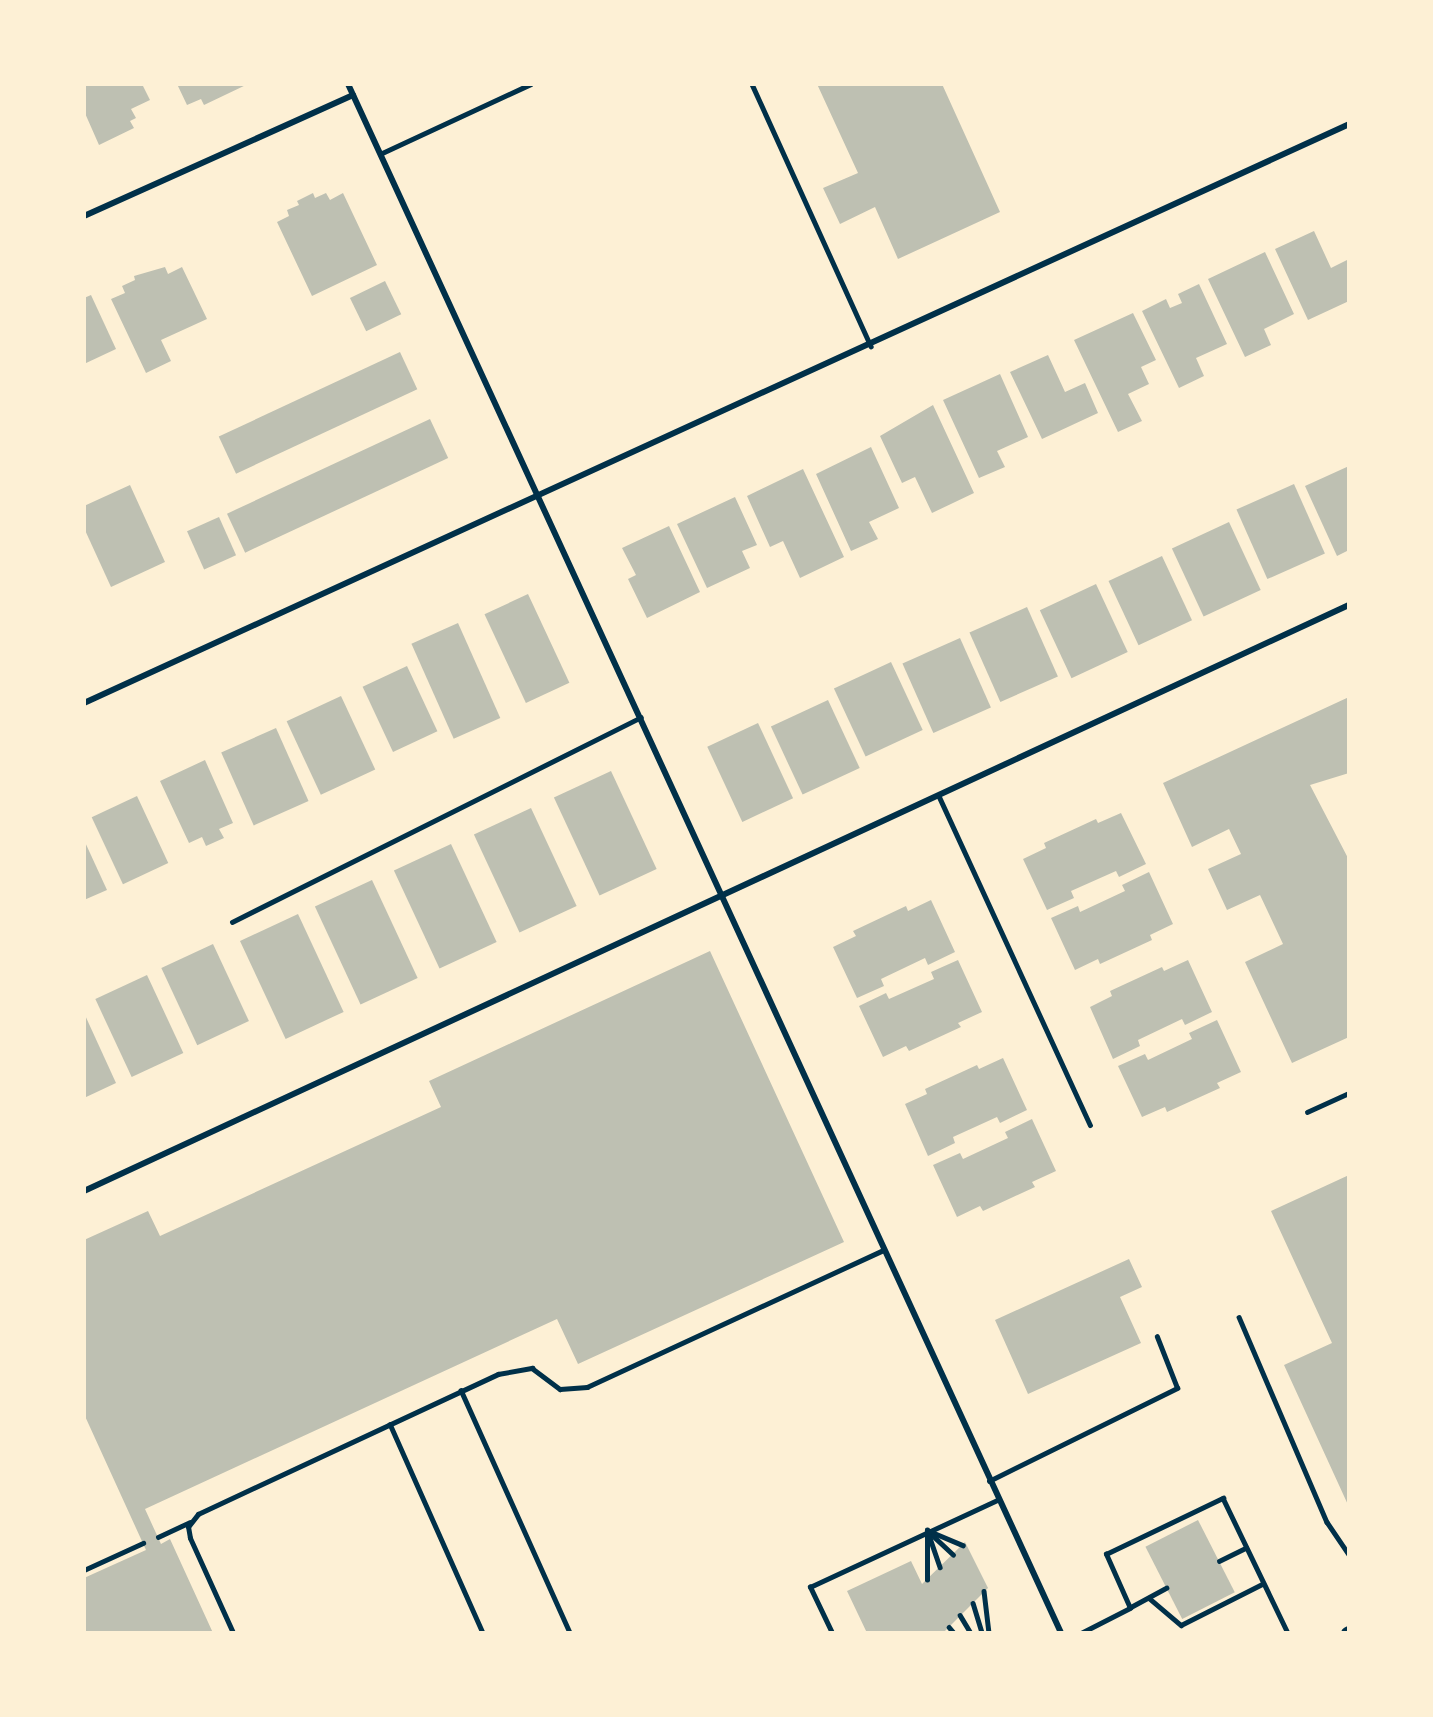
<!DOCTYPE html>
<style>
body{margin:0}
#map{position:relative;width:1433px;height:1717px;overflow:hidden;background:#fdf0d5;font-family:"Noto Serif",serif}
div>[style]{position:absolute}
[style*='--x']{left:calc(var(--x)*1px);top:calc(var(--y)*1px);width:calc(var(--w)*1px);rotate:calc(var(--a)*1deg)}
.building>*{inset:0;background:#bec0b2;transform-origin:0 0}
.service>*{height:4.5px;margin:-2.25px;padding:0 2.25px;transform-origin:2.25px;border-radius:2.25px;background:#003049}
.minor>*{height:6px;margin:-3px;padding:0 3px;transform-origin:3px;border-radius:3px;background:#003049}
.secondary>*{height:12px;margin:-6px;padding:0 6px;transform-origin:6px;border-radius:6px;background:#003049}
span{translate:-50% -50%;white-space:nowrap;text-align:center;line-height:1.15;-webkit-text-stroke:6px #fdf0d5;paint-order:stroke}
.frame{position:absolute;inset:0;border:86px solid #fdf0d5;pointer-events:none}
</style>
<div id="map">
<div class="building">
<div style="clip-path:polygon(84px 84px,142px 84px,150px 100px,131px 109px,136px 118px,130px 121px,134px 128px,99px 145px,84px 111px)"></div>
<div style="clip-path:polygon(177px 84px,248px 84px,204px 105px,201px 99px,187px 105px)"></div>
<div style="clip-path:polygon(817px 84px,942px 84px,1000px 212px,898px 259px,875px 207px,840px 224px,823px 188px,858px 173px)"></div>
<div style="clip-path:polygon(313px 193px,315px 198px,326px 193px,330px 200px,343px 193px,377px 265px,312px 296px,277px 222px,289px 216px,287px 210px,299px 205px,297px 201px)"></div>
<div style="clip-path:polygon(1314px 231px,1331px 268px,1349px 259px,1349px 301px,1308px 320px,1275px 249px)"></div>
<div style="clip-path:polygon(1265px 252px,1294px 314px,1264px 329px,1271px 345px,1245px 357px,1208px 279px)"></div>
<div style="clip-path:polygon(165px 267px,168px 274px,182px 267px,207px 319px,161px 340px,171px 361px,146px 373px,111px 299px,125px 293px,122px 286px,135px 280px,134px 276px)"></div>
<div style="left:385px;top:281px;width:37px;height:39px;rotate:64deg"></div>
<div style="clip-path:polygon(1199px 284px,1227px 344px,1196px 358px,1204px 376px,1179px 388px,1142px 311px,1166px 299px,1170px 308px,1182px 303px,1178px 294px)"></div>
<div style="clip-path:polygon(91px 295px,116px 349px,84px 364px,84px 298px)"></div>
<div style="clip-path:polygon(1133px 313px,1156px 360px,1141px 367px,1149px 384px,1128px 394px,1142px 421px,1118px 432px,1074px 340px)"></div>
<div style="left:400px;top:352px;width:41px;height:200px;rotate:65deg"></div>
<div style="clip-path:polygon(1048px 355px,1065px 392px,1085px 383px,1098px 413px,1042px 439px,1010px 372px)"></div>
<div style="clip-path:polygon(1000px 374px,1028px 437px,997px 451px,1005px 467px,979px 478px,943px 400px)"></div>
<div style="clip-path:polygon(933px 405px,974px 493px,932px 513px,915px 477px,902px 483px,880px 436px)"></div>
<div style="left:430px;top:419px;width:43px;height:224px;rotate:65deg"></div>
<div style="clip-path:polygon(871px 447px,899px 508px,869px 522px,878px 539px,851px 551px,816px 474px)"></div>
<div style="clip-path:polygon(1349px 466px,1349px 550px,1337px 556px,1305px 486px)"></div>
<div style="clip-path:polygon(803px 469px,844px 557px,800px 578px,783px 541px,770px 547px,747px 496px)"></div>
<div style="left:1294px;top:484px;width:76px;height:63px;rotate:66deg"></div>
<div style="clip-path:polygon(130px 485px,165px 562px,111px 587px,84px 528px,84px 506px)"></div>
<div style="clip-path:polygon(735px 497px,757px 545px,742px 551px,750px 568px,707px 588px,677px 524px)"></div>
<div style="left:219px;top:517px;width:42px;height:35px;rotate:66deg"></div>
<div style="left:1229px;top:522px;width:75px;height:63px;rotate:65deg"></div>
<div style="clip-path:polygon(669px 526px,700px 592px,647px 618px,628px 579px,636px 575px,622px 548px)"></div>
<div style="left:1162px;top:556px;width:71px;height:59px;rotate:65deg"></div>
<div style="left:1096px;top:584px;width:75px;height:62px;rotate:65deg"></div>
<div style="left:528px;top:594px;width:98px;height:48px;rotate:65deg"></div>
<div style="left:1027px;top:607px;width:76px;height:63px;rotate:66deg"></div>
<div style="left:458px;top:623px;width:104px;height:51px;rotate:66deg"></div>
<div style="left:960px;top:638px;width:76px;height:63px;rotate:66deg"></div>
<div style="left:891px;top:662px;width:75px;height:63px;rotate:65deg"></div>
<div style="left:407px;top:666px;width:72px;height:49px;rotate:65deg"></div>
<div style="left:341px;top:696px;width:81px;height:60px;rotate:65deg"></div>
<div style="clip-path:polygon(1349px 697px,1349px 773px,1310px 785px,1349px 860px,1349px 1037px,1292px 1063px,1245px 962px,1283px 944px,1260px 895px,1227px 910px,1208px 869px,1241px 854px,1229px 829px,1192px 847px,1163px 783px)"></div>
<div style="left:828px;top:700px;width:75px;height:63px;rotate:65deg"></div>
<div style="left:758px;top:723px;width:83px;height:56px;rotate:65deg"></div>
<div style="left:276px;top:728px;width:80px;height:60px;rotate:66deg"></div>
<div style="clip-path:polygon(205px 760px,233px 823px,219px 829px,224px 838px,206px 846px,202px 837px,189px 843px,160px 781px)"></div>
<div style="left:611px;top:771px;width:108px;height:63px;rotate:65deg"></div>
<div style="left:137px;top:796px;width:74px;height:50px;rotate:65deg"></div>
<div style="left:531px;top:808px;width:108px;height:63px;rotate:65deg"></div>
<div style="clip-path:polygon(1121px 813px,1146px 864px,1119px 877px,1116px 871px,1071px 891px,1074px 898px,1047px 910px,1023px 859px,1046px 848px,1044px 843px,1096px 819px,1098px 823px)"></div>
<div style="clip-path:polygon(84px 840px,107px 890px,84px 900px)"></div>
<div style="left:451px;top:844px;width:108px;height:63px;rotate:65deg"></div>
<div style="clip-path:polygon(1149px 872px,1173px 924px,1150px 935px,1152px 940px,1100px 964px,1098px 959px,1075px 970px,1051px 918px,1078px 906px,1080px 912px,1125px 891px,1122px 885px)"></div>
<div style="left:372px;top:880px;width:108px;height:63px;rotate:65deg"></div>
<div style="clip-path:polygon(931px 900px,955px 952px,928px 965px,925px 958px,881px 979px,884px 986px,857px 998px,833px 947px,856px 936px,853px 931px,906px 906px,908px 911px)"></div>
<div style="left:298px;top:914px;width:108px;height:64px;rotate:65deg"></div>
<div style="left:213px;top:944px;width:85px;height:57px;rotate:65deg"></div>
<div style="clip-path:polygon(710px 951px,844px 1242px,578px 1364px,557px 1319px,145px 1509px,161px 1544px,170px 1539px,213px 1633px,84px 1633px,84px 1578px,146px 1550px,84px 1414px,84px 1240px,148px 1211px,160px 1236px,441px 1107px,429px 1081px)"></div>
<div style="clip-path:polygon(958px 960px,982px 1012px,958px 1023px,961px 1027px,909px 1051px,906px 1046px,883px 1057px,859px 1006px,886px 993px,889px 999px,934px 979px,931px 972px)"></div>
<div style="clip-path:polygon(1188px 960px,1212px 1012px,1185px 1025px,1182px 1019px,1138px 1040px,1140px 1046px,1113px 1059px,1090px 1007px,1112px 996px,1110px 991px,1162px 967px,1164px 971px)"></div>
<div style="left:147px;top:975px;width:86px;height:57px;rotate:65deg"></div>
<div style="clip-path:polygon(84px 1013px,116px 1083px,84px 1098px)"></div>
<div style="clip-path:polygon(1217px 1020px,1241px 1072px,1217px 1083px,1220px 1088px,1167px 1112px,1165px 1107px,1142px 1117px,1118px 1066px,1145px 1054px,1148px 1060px,1192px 1039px,1189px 1033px)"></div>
<div style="clip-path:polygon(1003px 1058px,1027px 1110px,1000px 1123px,997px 1117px,953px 1137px,955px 1143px,928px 1156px,905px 1104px,927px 1094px,925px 1089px,977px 1065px,979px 1069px)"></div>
<div style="clip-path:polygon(1032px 1119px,1056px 1171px,1032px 1182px,1035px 1187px,983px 1211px,980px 1206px,957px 1217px,933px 1165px,960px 1153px,963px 1159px,1008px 1138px,1005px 1132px)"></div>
<div style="clip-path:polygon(1349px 1175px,1349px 1507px,1284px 1365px,1332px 1343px,1271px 1211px)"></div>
<div style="clip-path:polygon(1129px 1259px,1142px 1287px,1120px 1297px,1141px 1343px,1028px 1394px,995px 1320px)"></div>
<div style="left:1198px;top:1520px;width:81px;height:59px;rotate:63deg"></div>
<div style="clip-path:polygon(965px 1542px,988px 1588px,943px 1633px,867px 1633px,847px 1591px,911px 1561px,922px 1584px)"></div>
</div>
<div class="service">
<div style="--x:752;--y:84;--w:288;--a:65.6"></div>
<div style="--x:380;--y:154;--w:166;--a:-24.9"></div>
<div style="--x:939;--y:796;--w:362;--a:65.3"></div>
<div style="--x:232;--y:922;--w:457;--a:-26.6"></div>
<div style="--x:1307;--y:1112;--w:46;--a:-24.3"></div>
<div style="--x:1239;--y:1317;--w:223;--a:66.8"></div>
<div style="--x:1327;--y:1522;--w:40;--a:56"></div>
<div style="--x:461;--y:1390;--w:266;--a:65.8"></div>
<div style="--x:390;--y:1424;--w:229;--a:66"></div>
<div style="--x:989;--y:1481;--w:210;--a:-26.3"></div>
<div style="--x:1177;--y:1388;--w:55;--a:-111.4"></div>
<div style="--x:927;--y:1530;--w:39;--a:23"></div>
<div style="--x:929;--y:1532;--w:33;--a:43"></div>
<div style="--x:929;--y:1535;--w:34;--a:71"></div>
<div style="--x:158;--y:1537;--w:35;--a:-25"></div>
<div style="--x:1219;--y:1561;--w:30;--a:-26"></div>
<div style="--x:84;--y:1570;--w:65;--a:-24.6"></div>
<div style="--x:927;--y:1580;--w:50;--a:-90"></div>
<div style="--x:1167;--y:1588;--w:42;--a:151.6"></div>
<div style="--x:1130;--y:1608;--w:59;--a:-114"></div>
<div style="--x:1106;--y:1554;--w:130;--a:-25.6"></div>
<div style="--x:1223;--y:1498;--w:150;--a:64.3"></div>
<div style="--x:984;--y:1591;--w:42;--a:83.2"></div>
<div style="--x:1149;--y:1598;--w:42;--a:40.2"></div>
<div style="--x:1181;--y:1625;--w:91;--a:-26.8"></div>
<div style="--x:973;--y:1603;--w:31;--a:73"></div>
<div style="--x:960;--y:1615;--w:21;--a:59"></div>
<div style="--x:949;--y:1627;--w:8;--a:50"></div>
<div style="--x:233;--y:1633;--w:104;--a:-114.4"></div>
<div style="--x:190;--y:1538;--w:11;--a:-100"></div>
<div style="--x:188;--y:1527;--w:16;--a:-52"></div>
<div style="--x:198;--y:1514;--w:331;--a:-25"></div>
<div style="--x:498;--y:1374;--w:35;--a:-10"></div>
<div style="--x:532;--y:1368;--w:35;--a:37"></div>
<div style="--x:560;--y:1389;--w:27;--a:-4"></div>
<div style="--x:587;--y:1387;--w:327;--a:-24.8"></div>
<div style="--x:832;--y:1633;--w:51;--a:-115.6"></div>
<div style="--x:810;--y:1587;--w:206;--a:-24.9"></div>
<div style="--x:1081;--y:1633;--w:55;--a:-27"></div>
</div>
<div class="minor">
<div style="--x:348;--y:84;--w:1705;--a:65.28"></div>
<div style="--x:84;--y:216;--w:295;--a:-24.2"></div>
<div style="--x:84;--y:703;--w:1391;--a:-24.59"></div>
<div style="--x:84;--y:1191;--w:1394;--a:-24.86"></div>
</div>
<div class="secondary">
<div style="--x:1347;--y:1633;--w:2;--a:-27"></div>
</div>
<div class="frame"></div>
</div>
